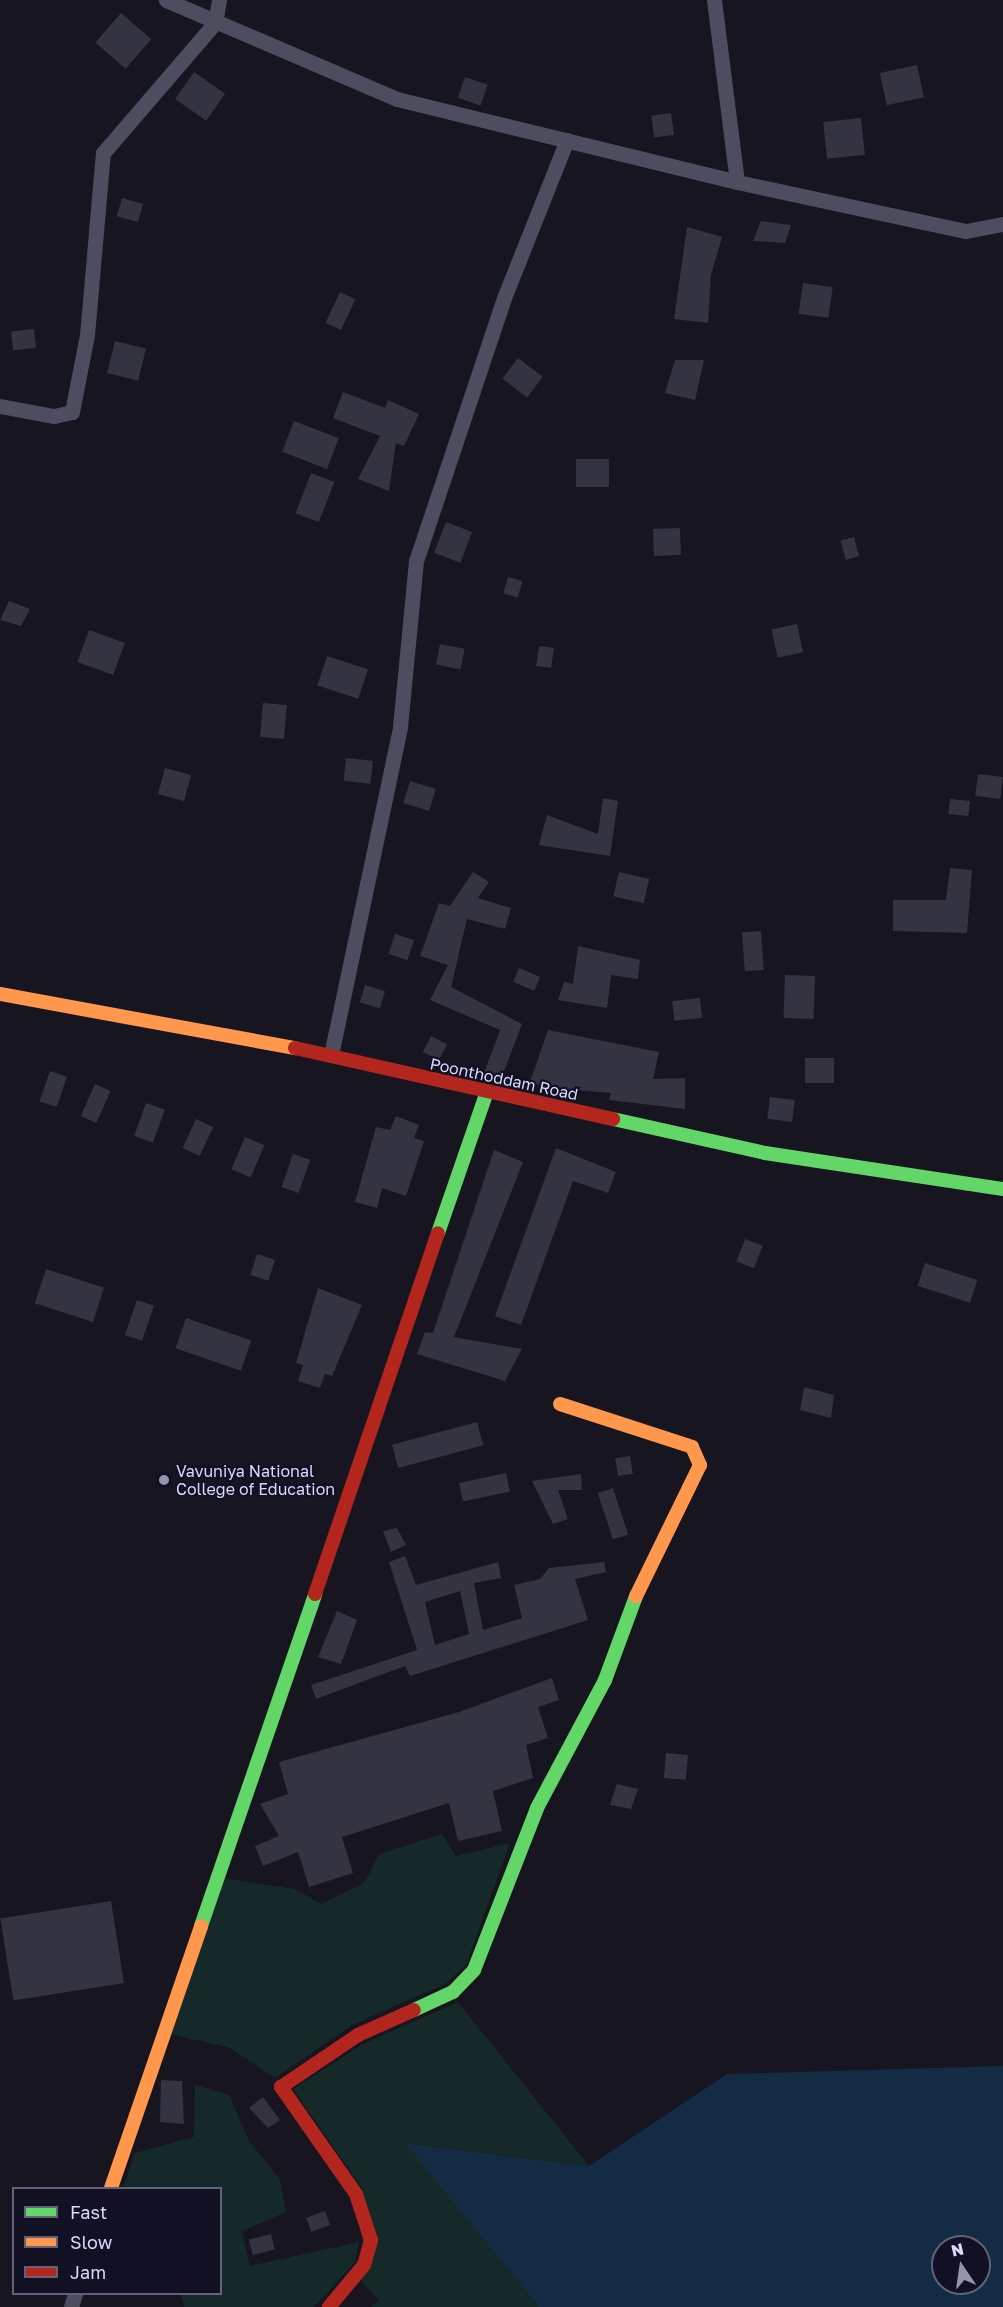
<!DOCTYPE html>
<style>
body{margin:0}
#map{position:relative;width:1003px;height:2307px;overflow:hidden;background:#161520;font-family:"Golos Text",sans-serif}
div>[style]{position:absolute}
[style*='--x']{left:calc(var(--x)*1px);top:calc(var(--y)*1px);width:calc(var(--w)*1px);rotate:calc(var(--a)*1deg)}
.green>*{inset:0;background:#152a28}
.water>*{inset:0;background:#132b43}
.building>*{inset:0;background:#343342;transform-origin:0 0}
.street>*{height:15px;margin:-7.5px;padding:0 7.5px;transform-origin:7.5px;border-radius:7.5px;background:#4c4d5f}
.fast>*{height:14px;margin:-7px;padding:0 7px;transform-origin:7px;border-radius:7px;background:#63d668}
.slow>*{height:14px;margin:-7px;padding:0 7px;transform-origin:7px;border-radius:7px;background:#ff974d}
.jam>*{height:14px;margin:-7px;padding:0 7px;transform-origin:7px;border-radius:7px;background:#b3261e}
.dots>*{width:16px;height:16px;translate:-50% -50%;box-sizing:border-box;border:3px solid #121124;border-radius:50%}
span{translate:-50% -50%;white-space:nowrap;text-align:center;line-height:1.15;-webkit-text-stroke:4.5px #121124;paint-order:stroke}
.street-label{font-size:16px;color:#d8d9fb}
.poi-label{font-size:16px;color:#d8d9fb}
.left{translate:0 -50%;text-align:left}
.legend{position:absolute;left:12px;top:2187px;width:210px;height:108px;box-sizing:border-box;background:#121124;border:2px solid #61617a;margin:0;padding:8px 10px;list-style:none;font-size:18px;color:#d8d9fb}
.legend li{display:flex;align-items:center;gap:12px;height:30px}
.legend b{width:30px;border:2px solid #61617a}
.north{position:absolute;left:931px;top:2235px;width:60px;height:60px;box-sizing:border-box;background:#121124;border:2px solid #61617a;border-radius:50%;rotate:347deg;font-size:16px;font-weight:700;line-height:24px;text-align:center;color:#d8d9fb}
.north::after{content:'';display:block;margin:auto;width:21px;height:27px;background:#9494ae;clip-path:polygon(50% 0,100% 100%,50% 72%,0 100%)}
</style>
<div id="map">
<div class="green">
<div style="clip-path:polygon(442px 1834px,456px 1856px,510px 1843px,466px 1965px,445px 1984px,352px 2025px,275px 2078px,230px 2048px,171px 2034px,224px 1878px,295px 1889px,321px 1904px,364px 1883px,379px 1854px)"></div>
<div style="clip-path:polygon(458px 2002px,589px 2166px,406px 2143px,539px 2307px,371px 2307px,379px 2300px,361px 2281px,363px 2190px,293px 2089px,363px 2044px)"></div>
<div style="clip-path:polygon(195px 2085px,229px 2095px,248px 2139px,280px 2180px,286px 2212px,242px 2231px,250px 2266px,359px 2242px,355px 2262px,314px 2307px,184px 2307px,181px 2294px,220px 2294px,220px 2188px,123px 2188px,135px 2153px,194px 2137px)"></div>
</div>
<div class="water">
<div style="clip-path:polygon(evenodd,1003px 2066px,1003px 2307px,539px 2307px,405px 2143px,589px 2166px,727px 2074px,1003px 2066px,943px 2247px,979px 2247px,979px 2283px,943px 2283px,943px 2247px)"></div>
</div>
<div class="building">
<div style="left:121px;top:13px;width:40px;height:39px;rotate:41deg"></div>
<div style="left:917px;top:65px;width:33px;height:38px;rotate:78deg"></div>
<div style="left:194px;top:72px;width:38px;height:33px;rotate:35deg"></div>
<div style="left:465px;top:77px;width:24px;height:22px;rotate:19deg"></div>
<div style="left:671px;top:113px;width:22px;height:20px;rotate:82deg"></div>
<div style="left:861px;top:118px;width:37px;height:38px;rotate:84deg"></div>
<div style="left:122px;top:198px;width:22px;height:19px;rotate:16deg"></div>
<div style="clip-path:polygon(761px 221px,791px 225px,785px 243px,753px 241px)"></div>
<div style="clip-path:polygon(687px 227px,722px 237px,711px 275px,708px 323px,674px 319px)"></div>
<div style="left:803px;top:283px;width:30px;height:31px;rotate:8deg"></div>
<div style="left:340px;top:292px;width:17px;height:34px;rotate:25deg"></div>
<div style="left:34px;top:329px;width:19px;height:23px;rotate:84deg"></div>
<div style="left:115px;top:341px;width:32px;height:33px;rotate:14deg"></div>
<div style="left:518px;top:358px;width:31px;height:26px;rotate:37deg"></div>
<div style="clip-path:polygon(675px 360px,704px 360px,695px 400px,665px 393px)"></div>
<div style="clip-path:polygon(343px 392px,385px 408px,388px 400px,419px 414px,404px 446px,396px 443px,389px 491px,358px 479px,380px 436px,333px 418px)"></div>
<div style="left:294px;top:421px;width:48px;height:33px;rotate:21deg"></div>
<div style="left:576px;top:459px;width:33px;height:28px"></div>
<div style="left:311px;top:473px;width:25px;height:43px;rotate:21deg"></div>
<div style="left:446px;top:522px;width:28px;height:33px;rotate:21deg"></div>
<div style="left:680px;top:528px;width:27px;height:27px;rotate:88deg"></div>
<div style="left:854px;top:537px;width:20px;height:14px;rotate:75deg"></div>
<div style="left:508px;top:577px;width:15px;height:17px;rotate:16deg"></div>
<div style="clip-path:polygon(9px 601px,30px 609px,21px 626px,0 620px)"></div>
<div style="left:797px;top:624px;width:29px;height:26px;rotate:78deg"></div>
<div style="left:89px;top:630px;width:38px;height:34px;rotate:20deg"></div>
<div style="left:440px;top:644px;width:25px;height:21px;rotate:11deg"></div>
<div style="left:539px;top:646px;width:15px;height:20px;rotate:8deg"></div>
<div style="left:327px;top:656px;width:43px;height:31px;rotate:18deg"></div>
<div style="left:263px;top:703px;width:24px;height:34px;rotate:5deg"></div>
<div style="left:346px;top:758px;width:27px;height:23px;rotate:6deg"></div>
<div style="left:165px;top:768px;width:27px;height:27px;rotate:15deg"></div>
<div style="left:978px;top:774px;width:25px;height:22px;rotate:7deg"></div>
<div style="left:410px;top:781px;width:27px;height:23px;rotate:17deg"></div>
<div style="clip-path:polygon(603px 798px,618px 801px,610px 856px,539px 845px,547px 815px,598px 834px)"></div>
<div style="left:950px;top:799px;width:20px;height:15px;rotate:6deg"></div>
<div style="clip-path:polygon(950px 868px,972px 870px,967px 933px,893px 931px,893px 900px,946px 900px)"></div>
<div style="clip-path:polygon(473px 872px,489px 882px,478px 898px,511px 908px,505px 929px,467px 919px,451px 987px,522px 1024px,501px 1079px,484px 1073px,500px 1030px,430px 1000px,448px 965px,420px 956px,439px 903px,450px 906px)"></div>
<div style="left:619px;top:872px;width:31px;height:25px;rotate:13deg"></div>
<div style="left:761px;top:931px;width:39px;height:19px;rotate:86deg"></div>
<div style="left:395px;top:934px;width:20px;height:21px;rotate:18deg"></div>
<div style="clip-path:polygon(578px 946px,640px 960px,638px 979px,611px 975px,607px 1008px,558px 1000px,564px 982px,573px 984px)"></div>
<div style="left:519px;top:968px;width:23px;height:15px;rotate:23deg"></div>
<div style="left:785px;top:975px;width:30px;height:43px;rotate:2deg"></div>
<div style="left:365px;top:985px;width:21px;height:18px;rotate:17deg"></div>
<div style="left:700px;top:998px;width:20px;height:28px;rotate:84deg"></div>
<div style="clip-path:polygon(548px 1030px,659px 1052px,653px 1079px,685px 1078px,685px 1109px,609px 1100px,611px 1093px,564px 1089px,564px 1094px,530px 1082px)"></div>
<div style="left:431px;top:1036px;width:18px;height:18px;rotate:27deg"></div>
<div style="left:805px;top:1058px;width:29px;height:25px"></div>
<div style="left:50px;top:1071px;width:18px;height:32px;rotate:19deg"></div>
<div style="left:95px;top:1084px;width:17px;height:35px;rotate:24deg"></div>
<div style="left:770px;top:1097px;width:25px;height:22px;rotate:7deg"></div>
<div style="left:146px;top:1103px;width:20px;height:35px;rotate:20deg"></div>
<div style="clip-path:polygon(396px 1116px,419px 1125px,414px 1138px,424px 1141px,406px 1196px,382px 1188px,377px 1208px,355px 1202px,376px 1127px,390px 1130px)"></div>
<div style="left:196px;top:1119px;width:19px;height:32px;rotate:25deg"></div>
<div style="left:245px;top:1137px;width:21px;height:35px;rotate:23deg"></div>
<div style="clip-path:polygon(556px 1148px,616px 1172px,608px 1193px,573px 1181px,521px 1325px,495px 1316px)"></div>
<div style="clip-path:polygon(494px 1150px,523px 1162px,454px 1337px,522px 1349px,505px 1381px,417px 1354px,425px 1332px,433px 1333px)"></div>
<div style="left:293px;top:1154px;width:18px;height:35px;rotate:19deg"></div>
<div style="left:745px;top:1239px;width:19px;height:24px;rotate:21deg"></div>
<div style="left:257px;top:1254px;width:19px;height:22px;rotate:18deg"></div>
<div style="left:925px;top:1263px;width:55px;height:24px;rotate:18deg"></div>
<div style="left:46px;top:1269px;width:61px;height:36px;rotate:18deg"></div>
<div style="clip-path:polygon(318px 1288px,362px 1305px,332px 1376px,325px 1374px,320px 1388px,298px 1381px,303px 1365px,296px 1363px)"></div>
<div style="left:137px;top:1300px;width:18px;height:37px;rotate:19deg"></div>
<div style="left:186px;top:1318px;width:69px;height:32px;rotate:19deg"></div>
<div style="clip-path:polygon(804px 1387px,834px 1395px,831px 1418px,800px 1410px)"></div>
<div style="left:477px;top:1422px;width:24px;height:88px;rotate:75deg"></div>
<div style="left:630px;top:1456px;width:18px;height:15px;rotate:81deg"></div>
<div style="left:506px;top:1473px;width:19px;height:48px;rotate:78deg"></div>
<div style="clip-path:polygon(581px 1474px,582px 1490px,558px 1490px,568px 1519px,553px 1524px,532px 1481px)"></div>
<div style="left:613px;top:1488px;width:49px;height:16px;rotate:72deg"></div>
<div style="clip-path:polygon(397px 1528px,406px 1545px,391px 1552px,383px 1531px)"></div>
<div style="clip-path:polygon(evenodd,405px 1556px,416px 1585px,498px 1562px,501px 1578px,474px 1583px,483px 1630px,522px 1618px,514px 1585px,540px 1579px,549px 1568px,604px 1562px,606px 1572px,575px 1579px,588px 1620px,410px 1676px,405px 1666px,316px 1699px,311px 1685px,417px 1650px,389px 1562px,405px 1556px,460px 1591px,469px 1634px,435px 1645px,425px 1602px,460px 1591px)"></div>
<div style="clip-path:polygon(337px 1611px,357px 1620px,341px 1664px,318px 1657px)"></div>
<div style="clip-path:polygon(552px 1678px,559px 1700px,538px 1707px,548px 1738px,526px 1745px,533px 1778px,493px 1791px,502px 1831px,458px 1841px,449px 1803px,342px 1837px,353px 1873px,309px 1887px,298px 1852px,263px 1866px,255px 1846px,279px 1836px,260px 1804px,288px 1794px,279px 1762px,459px 1712px)"></div>
<div style="left:666px;top:1753px;width:22px;height:25px;rotate:5deg"></div>
<div style="clip-path:polygon(617px 1784px,638px 1789px,631px 1809px,610px 1805px)"></div>
<div style="left:111px;top:1901px;width:83px;height:112px;rotate:81deg"></div>
<div style="clip-path:polygon(161px 2080px,182px 2081px,184px 2124px,160px 2122px)"></div>
<div style="clip-path:polygon(263px 2097px,280px 2120px,268px 2128px,249px 2108px)"></div>
<div style="left:325px;top:2211px;width:15px;height:20px;rotate:70deg"></div>
<div style="left:271px;top:2234px;width:16px;height:23px;rotate:76deg"></div>
</div>
<div class="street">
<div style="--x:166;--y:0;--w:251;--a:23.2"></div>
<div style="--x:397;--y:99;--w:350;--a:13.7"></div>
<div style="--x:737;--y:182;--w:234;--a:12.1"></div>
<div style="--x:966;--y:231;--w:38;--a:-11"></div>
<div style="--x:714;--y:0;--w:183;--a:82.8"></div>
<div style="--x:0;--y:406;--w:55;--a:10.5"></div>
<div style="--x:54;--y:416;--w:18;--a:-13"></div>
<div style="--x:72;--y:412;--w:78;--a:-79"></div>
<div style="--x:87;--y:335;--w:183;--a:-85"></div>
<div style="--x:103;--y:153;--w:172;--a:-49.3"></div>
<div style="--x:215;--y:23;--w:23;--a:-80"></div>
<div style="--x:331;--y:1055;--w:335;--a:-78.1"></div>
<div style="--x:400;--y:727;--w:167;--a:-84.5"></div>
<div style="--x:416;--y:561;--w:277;--a:-71.5"></div>
<div style="--x:504;--y:298;--w:170;--a:-68.3"></div>
<div style="--x:71;--y:2307;--w:14;--a:-73"></div>
</div>
<div class="fast">
<div style="--x:613;--y:1119;--w:156;--a:12.6"></div>
<div style="--x:765;--y:1153;--w:241;--a:8.6"></div>
<div style="--x:438;--y:1233;--w:147;--a:-70.9"></div>
<div style="--x:201;--y:1926;--w:351;--a:-71"></div>
<div style="--x:414;--y:2010;--w:43;--a:-24.8"></div>
<div style="--x:453;--y:1992;--w:30;--a:-46"></div>
<div style="--x:474;--y:1970;--w:174;--a:-68.7"></div>
<div style="--x:537;--y:1808;--w:145;--a:-62"></div>
<div style="--x:605;--y:1680;--w:90;--a:-69.7"></div>
</div>
<div class="slow">
<div style="--x:0;--y:994;--w:300;--a:10.4"></div>
<div style="--x:560;--y:1404;--w:139;--a:18"></div>
<div style="--x:692;--y:1447;--w:20;--a:66"></div>
<div style="--x:700;--y:1465;--w:146;--a:116"></div>
<div style="--x:111;--y:2188;--w:277;--a:-71"></div>
</div>
<div class="jam">
<div style="--x:295;--y:1048;--w:326;--a:12.6"></div>
<div style="--x:315;--y:1594;--w:381;--a:-71.2"></div>
<div style="--x:329;--y:2307;--w:55;--a:-50.2"></div>
<div style="--x:364;--y:2265;--w:26;--a:-74"></div>
<div style="--x:371;--y:2240;--w:48;--a:-108.1"></div>
<div style="--x:356;--y:2194;--w:131;--a:-125"></div>
<div style="--x:281;--y:2087;--w:93;--a:-34"></div>
<div style="--x:358;--y:2035;--w:61;--a:-24.1"></div>
</div>
<div class="dots">
<div style="left:164px;top:1480px;background:#9494ae"></div>
</div>
<div class="street-label">
<span style="left:504px;top:1079px;rotate:12deg">Poonthoddam Road</span>
</div>
<div class="poi-label">
<span class="left" style="left:176px;top:1480px">Vavuniya National<br>College of Education</span>
</div>
<ul class="legend">
<li><b style="height:8px;background:#63d668"></b>Fast</li>
<li><b style="height:8px;background:#ff974d"></b>Slow</li>
<li><b style="height:8px;background:#b3261e"></b>Jam</li>
</ul>
<div class="north">N</div>
</div>
